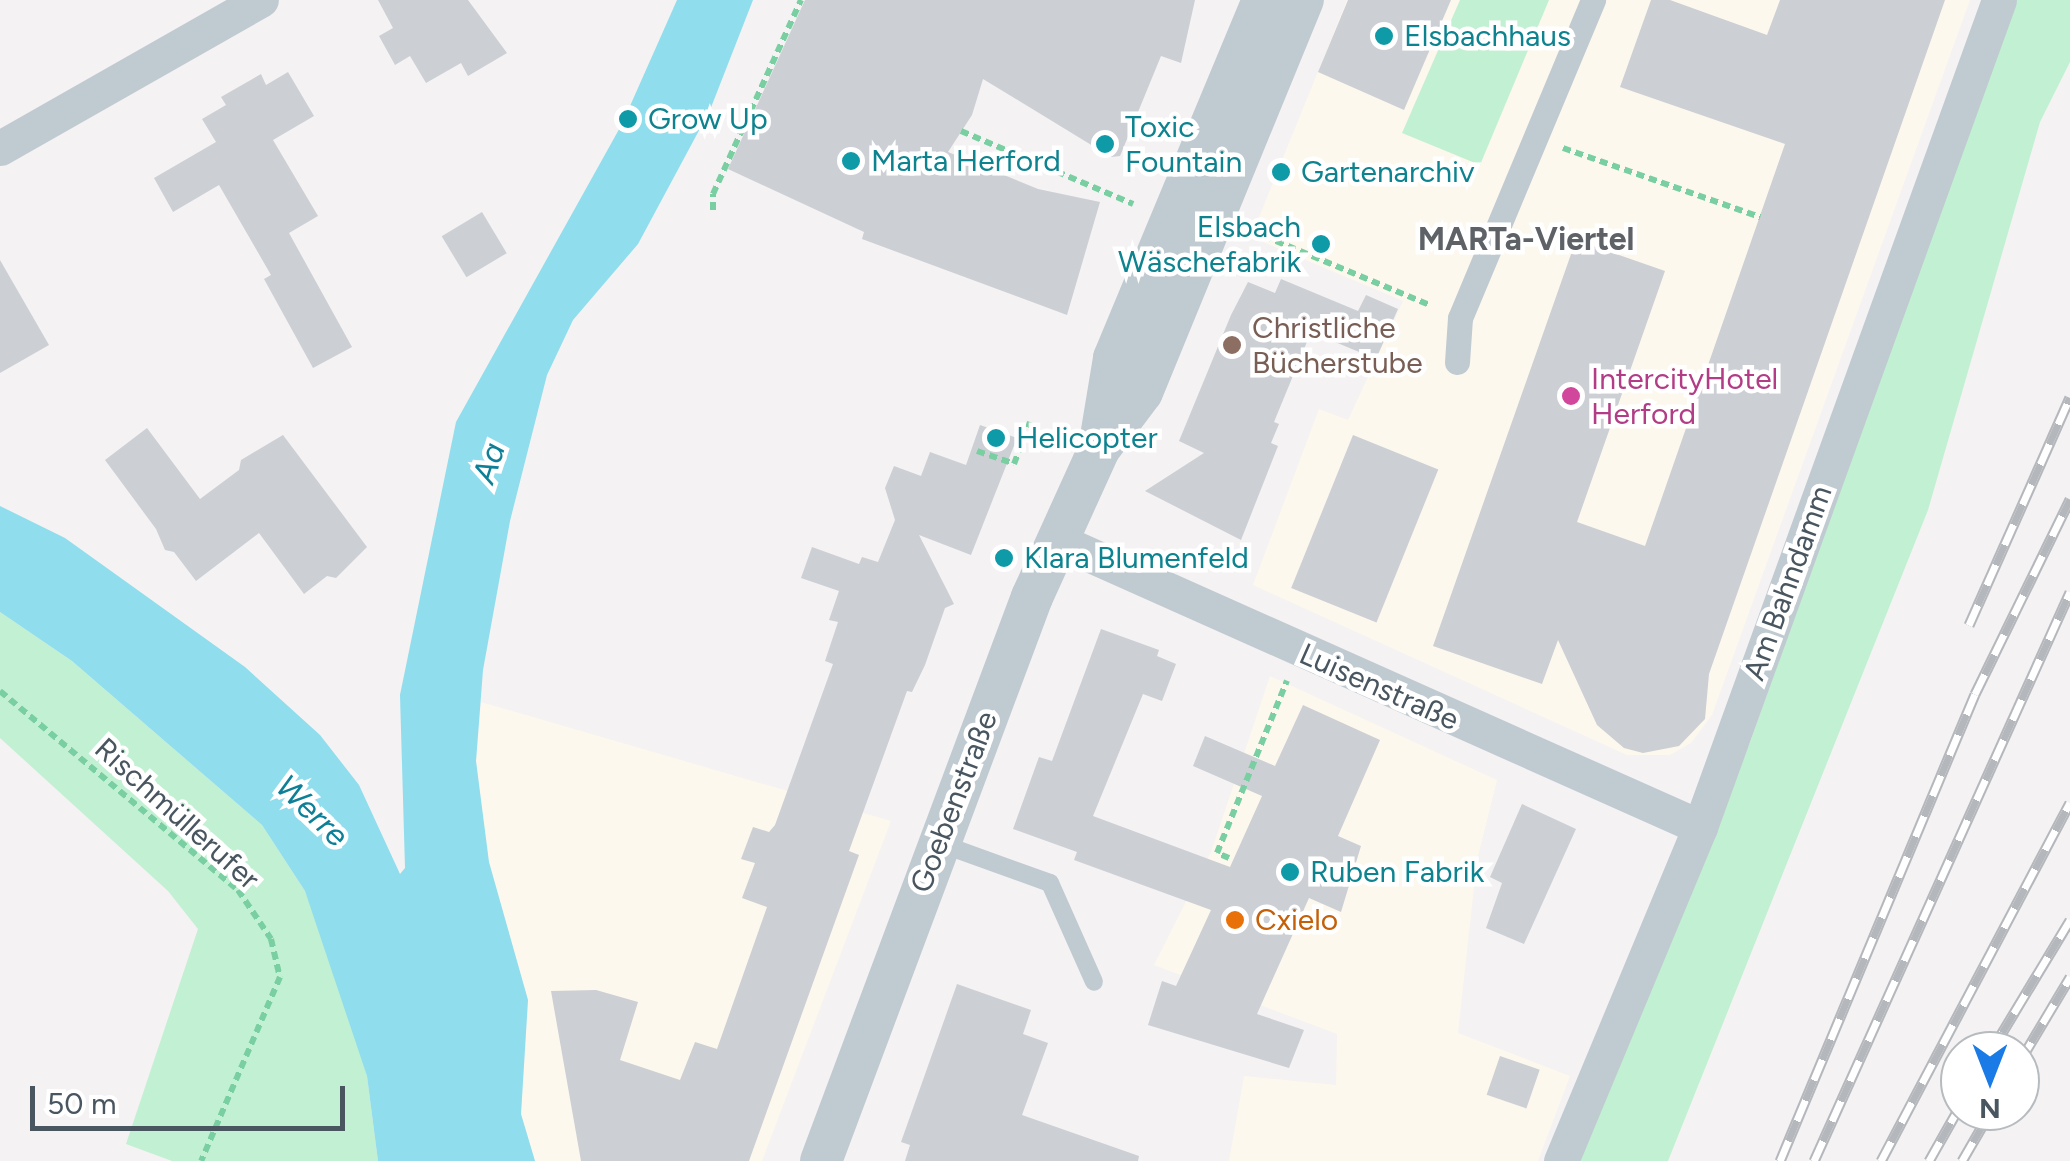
<!DOCTYPE html>
<meta charset="utf-8">
<style>
body{margin:0}
#map{position:relative;width:2070px;height:1161px;overflow:hidden;background:#f4f2f2;font-family:Figtree,sans-serif}
div>[style]{position:absolute}
[style*='--x']{left:calc(var(--x)*1px);top:calc(var(--y)*1px);width:calc(var(--w)*1px);rotate:calc(var(--a)*1deg)}
.commercial>*{inset:0;background:#fdf8ed}
.green>*{inset:0;background:#c2f0d2}
.water>*{inset:0;background:#8fdded}
.building>*{inset:0;background:#cccfd4;transform-origin:0 0}
.path>*{height:6px;margin-top:-3px;transform-origin:0;background:repeating-linear-gradient(90deg,#79cfa1 0 8px,transparent 0 13px)}
.service>*{height:18px;margin:-9px;padding:0 9px;transform-origin:9px;border-radius:9px;background:#c0cad1}
.pedestrian>*{height:25px;margin:-12.5px;padding:0 12.5px;transform-origin:12.5px;border-radius:12.5px;background:#c0cad1}
.minor>*{height:35px;margin:-17.5px;padding:0 17.5px;transform-origin:17.5px;border-radius:17.5px;background:#c0cad1}
.tertiary>*{height:42px;margin:-21px;padding:0 21px;transform-origin:21px;border-radius:21px;background:#c0cad1}
.rail>*{height:11px;margin-top:-5.5px;transform-origin:0;background:repeating-linear-gradient(90deg,#fff 0 22px,#b4b7bc 0 44px);box-sizing:border-box;border-block:2px solid #b4b7bc}
.dots>*{width:28px;height:28px;translate:-50% -50%;box-sizing:border-box;border:5px solid #fff;border-radius:50%}
span{translate:-50% -50%;white-space:nowrap;text-align:center;line-height:1.15;-webkit-text-stroke:9px #fff;paint-order:stroke}
.culture-label{font-size:30px;color:#0d838f}
.left{translate:0 -50%;text-align:left}
.right{translate:-100% -50%;text-align:right}
.education-label{font-size:30px;color:#785e54}
.hotel-label{font-size:30px;color:#b23c85}
.street-label{font-size:30px;color:#495660}
.food-label{font-size:30px;color:#c56008}
.neighbourhood-label{font-size:32px;color:#5e6267;font-weight:700}
.water-label{font-size:32px;color:#0d8098;font-style:italic}
.north{position:absolute;left:1940px;top:1031px;width:100px;height:100px;box-sizing:border-box;background:#fff;border:2px solid #b6bbbf;border-radius:50%;rotate:180deg;font-size:28px;font-weight:700;line-height:40px;text-align:center;color:#495660}
.north::after{content:'';display:block;margin:auto;width:35px;height:45px;background:#1a7be6;clip-path:polygon(50% 0,100% 100%,50% 72%,0 100%)}
.scale{position:absolute;left:30px;top:1086px;width:315px;height:45px;box-sizing:border-box;border:5px solid #495660;border-top:0;padding-left:12px;font-size:30px;line-height:35px;white-space:nowrap;color:#495660;-webkit-text-stroke:8px #fff;paint-order:stroke}
</style>
<div id="map">
<div class="commercial">
<div style="clip-path:polygon(1347px 0,1970px 0,1712px 715px,1691px 743px,1670px 755px,1627px 755px,1253px 585px,1319px 409px,1348px 420px,1403px 301px,1251px 237px)"></div>
<div style="clip-path:polygon(1270px 676px,1497px 780px,1477px 860px,1458px 1033px,1570px 1076px,1538px 1161px,1229px 1161px,1244px 1076px,1336px 1085px,1337px 1034px,1154px 965px,1211px 852px)"></div>
<div style="clip-path:polygon(481px 702px,891px 821px,762px 1161px,535px 1161px,521px 1114px,528px 1000px,488px 862px,476px 761px)"></div>
</div>
<div class="green">
<div style="clip-path:polygon(1460px 0,1549px 0,1480px 165px,1402px 133px)"></div>
<div style="clip-path:polygon(2014px 0,2070px 0,2070px 62px,2040px 122px,1928px 510px,1668px 1161px,1577px 1161px,1750px 742px)"></div>
<div style="clip-path:polygon(0 612px,72px 661px,262px 825px,305px 891px,344px 994px,367px 1076px,378px 1161px,172px 1161px,126px 1144px,198px 929px,168px 891px,0 738px)"></div>
</div>
<div class="water">
<div style="clip-path:polygon(677px 0,753px 0,710px 110px,638px 244px,573px 320px,547px 375px,510px 521px,483px 670px,476px 761px,489px 862px,528px 1000px,521px 1114px,535px 1161px,378px 1161px,367px 1076px,305px 891px,262px 825px,72px 661px,0 612px,0 506px,65px 538px,245px 667px,320px 735px,359px 785px,400px 874px,405px 868px,400px 695px,456px 422px,622px 124px)"></div>
</div>
<div class="building">
<div style="clip-path:polygon(378px 0,468px 0,507px 53px,468px 76px,461px 63px,426px 83px,410px 56px,395px 65px,379px 36px,393px 28px)"></div>
<div style="clip-path:polygon(805px 0,1195px 0,1181px 63px,1161px 56px,1120px 156px,1111px 157px,983px 79px,972px 115px,948px 152px,1038px 189px,1100px 202px,1067px 315px,862px 239px,864px 232px,728px 169px)"></div>
<div style="clip-path:polygon(1348px 0,1451px 0,1404px 110px,1318px 72px)"></div>
<div style="clip-path:polygon(1651px 0,1670px 0,1767px 35px,1780px 0,1945px 0,1709px 674px,1705px 719px,1679px 746px,1643px 753px,1624px 748px,1597px 725px,1558px 640px,1542px 684px,1433px 646px,1576px 240px,1665px 271px,1577px 522px,1645px 546px,1785px 144px,1620px 87px)"></div>
<div style="clip-path:polygon(288px 72px,314px 116px,273px 140px,318px 216px,289px 233px,352px 347px,313px 368px,264px 279px,271px 275px,219px 185px,173px 212px,154px 178px,216px 142px,202px 119px,226px 105px,221px 97px,261px 74px,266px 85px)"></div>
<div style="left:482px;top:212px;width:48px;height:47px;rotate:59deg"></div>
<div style="clip-path:polygon(0 260px,49px 345px,0 373px)"></div>
<div style="clip-path:polygon(1281px 279px,1358px 311px,1366px 295px,1398px 309px,1376px 359px,1311px 332px,1274px 422px,1279px 424px,1271px 443px,1278px 446px,1241px 540px,1145px 491px,1204px 453px,1179px 441px,1231px 315px,1248px 282px,1275px 293px)"></div>
<div style="clip-path:polygon(980px 425px,1017px 438px,971px 555px,919px 535px,954px 604px,945px 608px,925px 665px,912px 692px,907px 691px,849px 851px,859px 855px,749px 1161px,581px 1161px,551px 991px,596px 990px,638px 1002px,620px 1060px,680px 1080px,695px 1042px,717px 1049px,767px 907px,742px 898px,755px 863px,741px 859px,753px 827px,769px 832px,775px 825px,833px 664px,825px 661px,838px 622px,829px 620px,839px 591px,801px 578px,812px 547px,859px 564px,862px 557px,878px 562px,895px 520px,885px 488px,894px 466px,921px 476px,930px 452px,966px 465px)"></div>
<div style="clip-path:polygon(147px 428px,200px 499px,239px 470px,241px 460px,283px 435px,367px 547px,336px 578px,327px 576px,304px 594px,259px 533px,196px 581px,174px 552px,165px 550px,156px 529px,105px 460px)"></div>
<div style="left:1353px;top:435px;width:92px;height:165px;rotate:22deg"></div>
<div style="clip-path:polygon(1101px 629px,1159px 650px,1157px 656px,1176px 664px,1162px 701px,1143px 694px,1093px 816px,1230px 867px,1262px 796px,1193px 766px,1205px 736px,1275px 766px,1303px 705px,1380px 740px,1338px 836px,1361px 846px,1341px 912px,1309px 898px,1257px 1014px,1304px 1030px,1289px 1068px,1148px 1025px,1162px 981px,1176px 986px,1211px 910px,1074px 860px,1077px 852px,1013px 829px,1039px 757px,1052px 761px)"></div>
<div style="clip-path:polygon(1522px 804px,1576px 829px,1524px 944px,1486px 928px,1502px 883px,1490px 877px)"></div>
<div style="clip-path:polygon(957px 984px,1031px 1010px,1023px 1034px,1048px 1043px,1022px 1115px,1139px 1156px,1138px 1161px,905px 1161px,910px 1145px,901px 1142px)"></div>
<div style="left:1500px;top:1056px;width:42px;height:41px;rotate:19deg"></div>
</div>
<div class="path">
<div style="--x:961;--y:131;--w:187;--a:23"></div>
<div style="--x:1563;--y:148;--w:209;--a:19.3"></div>
<div style="--x:713;--y:210;--w:16;--a:-90"></div>
<div style="--x:713;--y:194;--w:213;--a:-65.6"></div>
<div style="--x:1252;--y:231;--w:193;--a:22.6"></div>
<div style="--x:977;--y:451;--w:39;--a:19"></div>
<div style="--x:1014;--y:464;--w:45;--a:-69.1"></div>
<div style="--x:0;--y:691;--w:310;--a:39.9"></div>
<div style="--x:238;--y:890;--w:59;--a:56"></div>
<div style="--x:271;--y:939;--w:39;--a:77"></div>
<div style="--x:280;--y:977;--w:200;--a:113.2"></div>
<div style="--x:1229;--y:858;--w:13;--a:-157"></div>
<div style="--x:1217;--y:853;--w:186;--a:-67.9"></div>
</div>
<div class="service">
<div style="--x:939;--y:843;--w:118;--a:19.8"></div>
<div style="--x:1050;--y:883;--w:108;--a:66"></div>
</div>
<div class="pedestrian">
<div style="--x:1457;--y:362;--w:44;--a:-86.1"></div>
<div style="--x:1460;--y:318;--w:345;--a:-67.3"></div>
</div>
<div class="minor">
<div style="--x:0;--y:148;--w:300;--a:-29.6"></div>
<div style="--x:1059;--y:541;--w:702;--a:24.05"></div>
<div style="--x:1561;--y:1161;--w:362;--a:-67.4"></div>
<div style="--x:1700;--y:827;--w:879;--a:-70.12"></div>
</div>
<div class="tertiary">
<div style="--x:1100;--y:443;--w:86;--a:-80.6"></div>
<div style="--x:1114;--y:358;--w:388;--a:-67.4"></div>
<div style="--x:821;--y:1161;--w:602;--a:-69.49"></div>
<div style="--x:1032;--y:597;--w:162;--a:-65.6"></div>
<div style="--x:1099;--y:449;--w:71;--a:-53"></div>
<div style="--x:1142;--y:392;--w:424;--a:-67.7"></div>
</div>
<div class="rail">
<div style="--x:1969;--y:625;--w:249;--a:-66.1"></div>
<div style="--x:1991;--y:1051;--w:153;--a:-58.9"></div>
<div style="--x:2020;--y:1061;--w:98;--a:-59.2"></div>
<div style="--x:1780;--y:1161;--w:506;--a:-67.34"></div>
<div style="--x:1975;--y:694;--w:217;--a:-64"></div>
<div style="--x:1814;--y:1161;--w:624;--a:-65.78"></div>
<div style="--x:1881;--y:1161;--w:405;--a:-62.2"></div>
<div style="--x:1929;--y:1161;--w:63;--a:-60.6"></div>
<div style="--x:1962;--y:1161;--w:58;--a:-59.9"></div>
</div>
<div class="dots">
<div style="left:1384px;top:36px;background:#0f9aa8"></div>
<div style="left:628px;top:119px;background:#0f9aa8"></div>
<div style="left:1105px;top:144px;background:#0f9aa8"></div>
<div style="left:851px;top:161px;background:#0f9aa8"></div>
<div style="left:1281px;top:172px;background:#0f9aa8"></div>
<div style="left:1321px;top:244px;background:#0f9aa8"></div>
<div style="left:1232px;top:345px;background:#8d6e63"></div>
<div style="left:1571px;top:396px;background:#d1479c"></div>
<div style="left:996px;top:438px;background:#0f9aa8"></div>
<div style="left:1004px;top:558px;background:#0f9aa8"></div>
<div style="left:1290px;top:872px;background:#0f9aa8"></div>
<div style="left:1235px;top:920px;background:#e8710a"></div>
</div>
<div class="culture-label">
<span class="left" style="left:1404px;top:36px">Elsbachhaus</span>
<span class="left" style="left:648px;top:119px">Grow Up</span>
<span class="left" style="left:1125px;top:144px">Toxic<br>Fountain</span>
<span class="left" style="left:871px;top:161px">Marta Herford</span>
<span class="left" style="left:1301px;top:172px">Gartenarchiv</span>
<span class="right" style="left:1301px;top:244px">Elsbach<br>Wäschefabrik</span>
<span class="left" style="left:1016px;top:438px">Helicopter</span>
<span class="left" style="left:1024px;top:558px">Klara Blumenfeld</span>
<span class="left" style="left:1310px;top:872px">Ruben Fabrik</span>
</div>
<div class="education-label">
<span class="left" style="left:1252px;top:345px">Christliche<br>Bücherstube</span>
</div>
<div class="hotel-label">
<span class="left" style="left:1591px;top:396px">IntercityHotel<br>Herford</span>
</div>
<div class="street-label">
<span style="left:1788px;top:583px;rotate:-70deg">Am Bahndamm</span>
<span style="left:1379px;top:687px;rotate:24deg">Luisenstraße</span>
<span style="left:954px;top:802px;rotate:-69deg">Goebenstraße</span>
<span style="left:177px;top:814px;rotate:42deg">Rischmüllerufer</span>
</div>
<div class="food-label">
<span class="left" style="left:1255px;top:920px">Cxielo</span>
</div>
<div class="neighbourhood-label">
<span style="left:1526px;top:239px">MARTa-Viertel</span>
</div>
<div class="water-label">
<span style="left:489px;top:463px;rotate:-72deg">Aa</span>
<span style="left:312px;top:811px;rotate:44deg">Werre</span>
</div>
<div class="north">N</div>
<div class="scale">50 m</div>
</div>
